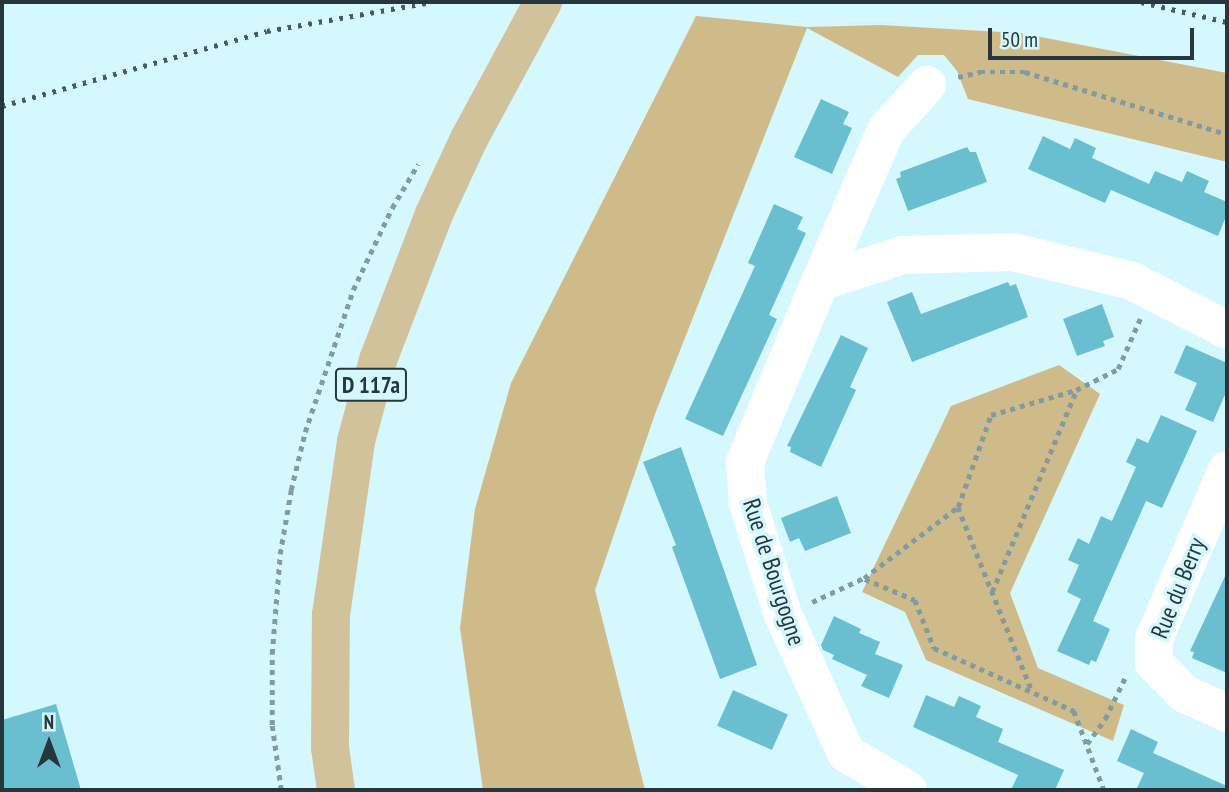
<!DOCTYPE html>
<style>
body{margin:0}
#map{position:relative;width:1229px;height:792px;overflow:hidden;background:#d5f8ff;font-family:"PT Sans Narrow",sans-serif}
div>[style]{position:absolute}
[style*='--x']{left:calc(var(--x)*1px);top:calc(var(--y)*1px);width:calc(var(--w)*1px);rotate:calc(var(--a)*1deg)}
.green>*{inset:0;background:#cfbb89}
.building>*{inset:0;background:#69bfd0;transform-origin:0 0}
.path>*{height:4.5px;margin-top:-2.25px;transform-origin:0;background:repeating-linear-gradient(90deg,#819ba1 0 5px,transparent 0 10px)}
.minor>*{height:38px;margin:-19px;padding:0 19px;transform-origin:19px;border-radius:19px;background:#fff}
.major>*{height:38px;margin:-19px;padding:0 19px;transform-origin:19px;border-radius:19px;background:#d2c29b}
.rail>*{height:5px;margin-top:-2.5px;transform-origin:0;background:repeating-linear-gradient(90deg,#475b60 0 3.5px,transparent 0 10.5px)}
span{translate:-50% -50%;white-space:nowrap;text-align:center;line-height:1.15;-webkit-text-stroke:7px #d5f8ff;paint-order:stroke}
.shield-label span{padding:2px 5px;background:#d5f8ff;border:2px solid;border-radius:5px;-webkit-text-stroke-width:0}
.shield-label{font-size:23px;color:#26373b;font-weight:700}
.street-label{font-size:24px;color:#26373b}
.frame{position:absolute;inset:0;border:4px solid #26373b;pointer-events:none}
.north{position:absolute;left:14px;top:708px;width:70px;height:70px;-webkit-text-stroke:5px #d5f8ff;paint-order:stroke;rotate:0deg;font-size:19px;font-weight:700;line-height:28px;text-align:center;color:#26373b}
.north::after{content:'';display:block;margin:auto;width:24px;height:32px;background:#26373b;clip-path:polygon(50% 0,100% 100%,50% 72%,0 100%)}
.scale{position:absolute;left:988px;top:28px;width:206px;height:32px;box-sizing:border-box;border:4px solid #26373b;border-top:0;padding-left:9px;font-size:21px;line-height:24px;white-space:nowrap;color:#26373b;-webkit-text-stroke:5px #d5f8ff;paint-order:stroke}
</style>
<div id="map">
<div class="green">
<div style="clip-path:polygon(696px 16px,807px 27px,881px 25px,1020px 33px,1227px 73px,1227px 162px,968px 99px,957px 71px,944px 55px,918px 55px,898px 77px,807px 28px,655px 414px,595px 590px,645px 790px,483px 790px,460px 628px,475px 509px,511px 383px)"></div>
<div style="clip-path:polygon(1059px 365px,1100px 394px,1010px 593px,1038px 668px,1124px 705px,1113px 741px,926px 660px,905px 612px,862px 592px,951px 406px)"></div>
</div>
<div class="building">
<div style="clip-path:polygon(821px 99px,849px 112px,843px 124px,852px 128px,832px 174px,794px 157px)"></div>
<div style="clip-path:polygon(1043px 136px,1070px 149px,1075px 138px,1096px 148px,1092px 158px,1149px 184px,1155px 171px,1182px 182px,1187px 171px,1209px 181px,1204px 192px,1227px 202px,1227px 214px,1218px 236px,1111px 190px,1105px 203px,1028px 169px)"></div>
<div style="clip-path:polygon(967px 147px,970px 152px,976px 152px,987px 182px,908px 211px,896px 179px,901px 177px,900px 172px)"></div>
<div style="clip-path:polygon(774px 204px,803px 217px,797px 229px,806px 233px,769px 315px,777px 319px,723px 436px,685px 419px,755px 266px,748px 263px)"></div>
<div style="clip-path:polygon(1008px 282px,1010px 286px,1016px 284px,1028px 317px,912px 362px,887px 302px,912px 292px,921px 314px)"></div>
<div style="clip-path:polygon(1102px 304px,1114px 337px,1103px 341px,1105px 346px,1077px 356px,1063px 319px)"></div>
<div style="clip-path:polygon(841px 335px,868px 348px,850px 387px,856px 390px,821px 467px,790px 452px,791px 447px,787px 446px)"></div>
<div style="clip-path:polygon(1186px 345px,1227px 363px,1227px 390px,1213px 422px,1185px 410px,1197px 383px,1174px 373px)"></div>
<div style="clip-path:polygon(1161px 415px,1197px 431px,1162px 508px,1146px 501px,1093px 621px,1110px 629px,1096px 662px,1091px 660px,1089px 665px,1057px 651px,1081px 599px,1067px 592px,1079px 565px,1068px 560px,1078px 538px,1089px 544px,1101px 516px,1112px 521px,1136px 467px,1126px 462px,1137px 438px,1148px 443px)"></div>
<div style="clip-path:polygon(681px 447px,757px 665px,720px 679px,672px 547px,676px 545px,643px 462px)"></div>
<div style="clip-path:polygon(837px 496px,851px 533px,805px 551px,799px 538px,790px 542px,781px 518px)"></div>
<div style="clip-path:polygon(1227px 572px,1227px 673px,1192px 658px,1194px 652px,1190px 651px)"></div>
<div style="clip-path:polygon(834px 616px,861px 629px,859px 633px,880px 642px,875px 654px,903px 665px,889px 698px,861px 686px,867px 675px,832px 659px,834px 655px,823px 650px,821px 645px)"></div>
<div style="left:733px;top:690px;width:60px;height:39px;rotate:24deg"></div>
<div style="clip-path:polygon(926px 695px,954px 707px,959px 696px,981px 706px,976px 717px,1003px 729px,998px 742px,1064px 770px,1055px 790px,1011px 790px,1018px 775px,913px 727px)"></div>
<div style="clip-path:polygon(56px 704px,81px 790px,2px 790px,2px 720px)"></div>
<div style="clip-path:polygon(1131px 729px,1158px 742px,1153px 753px,1227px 786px,1227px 790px,1136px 790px,1144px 773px,1117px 761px)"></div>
</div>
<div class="path">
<div style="--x:958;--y:77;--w:23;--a:-13"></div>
<div style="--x:980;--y:72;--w:45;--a:0"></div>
<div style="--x:1025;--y:72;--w:211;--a:17.1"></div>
<div style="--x:958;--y:507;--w:198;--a:68.1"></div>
<div style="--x:865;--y:579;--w:54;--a:22.8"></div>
<div style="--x:915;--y:600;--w:52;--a:68.4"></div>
<div style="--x:934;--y:648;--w:154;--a:24.2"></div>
<div style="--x:1074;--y:711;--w:85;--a:69.2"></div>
<div style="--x:992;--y:592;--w:218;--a:-67.3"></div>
<div style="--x:812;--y:602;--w:57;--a:-24.8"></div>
<div style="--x:864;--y:578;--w:118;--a:-37.1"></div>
<div style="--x:958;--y:507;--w:98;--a:-70.3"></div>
<div style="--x:991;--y:415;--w:89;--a:-16.4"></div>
<div style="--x:1076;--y:390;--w:47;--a:-26.6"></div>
<div style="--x:1118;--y:369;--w:55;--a:-66.3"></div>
<div style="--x:1087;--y:744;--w:31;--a:-54"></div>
<div style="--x:1105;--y:719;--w:48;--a:-64"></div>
<div style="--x:281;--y:790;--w:66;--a:-97.9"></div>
<div style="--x:272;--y:725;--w:71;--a:-90"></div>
<div style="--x:272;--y:654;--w:100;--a:-85.4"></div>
<div style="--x:280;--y:554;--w:65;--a:-80.2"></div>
<div style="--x:291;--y:490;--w:60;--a:-76.4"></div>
<div style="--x:305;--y:432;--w:150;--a:-71.3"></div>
<div style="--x:353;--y:290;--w:91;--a:-64.6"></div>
<div style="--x:392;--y:208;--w:51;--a:-59.4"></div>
</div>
<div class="minor">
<div style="--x:820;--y:282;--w:166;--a:-66.5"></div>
<div style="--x:886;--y:130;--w:61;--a:-47.7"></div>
<div style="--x:1227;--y:470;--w:184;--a:113.4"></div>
<div style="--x:1154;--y:639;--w:24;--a:90"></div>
<div style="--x:1154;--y:663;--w:44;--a:45"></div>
<div style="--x:1185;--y:694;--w:46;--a:24.3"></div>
<div style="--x:908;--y:790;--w:72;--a:-149.2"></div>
<div style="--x:846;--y:753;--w:152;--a:-114.5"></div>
<div style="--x:783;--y:615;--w:117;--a:-107.4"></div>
<div style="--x:748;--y:503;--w:41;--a:-94.2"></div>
<div style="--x:745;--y:462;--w:195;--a:-67.4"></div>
<div style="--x:820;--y:282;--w:86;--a:-18.2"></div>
<div style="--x:902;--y:255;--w:111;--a:-1.5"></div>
<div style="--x:1013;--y:252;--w:122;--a:13.7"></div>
<div style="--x:1132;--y:281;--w:107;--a:27.3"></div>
</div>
<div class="major">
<div style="--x:336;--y:790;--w:42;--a:-98.1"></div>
<div style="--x:330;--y:748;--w:133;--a:-89.6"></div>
<div style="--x:331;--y:615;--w:176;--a:-81.8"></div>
<div style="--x:356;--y:441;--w:84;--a:-74.8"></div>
<div style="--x:378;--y:360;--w:156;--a:-69"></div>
<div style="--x:434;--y:214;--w:83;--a:-65"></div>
<div style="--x:469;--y:139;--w:156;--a:-61.6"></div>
</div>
<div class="rail">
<div style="--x:1141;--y:2;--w:88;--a:13.1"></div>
<div style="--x:2;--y:106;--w:275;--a:-15.8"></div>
<div style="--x:267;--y:31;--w:167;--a:-10"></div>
</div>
<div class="shield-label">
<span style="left:371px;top:385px">D 117a</span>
</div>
<div class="street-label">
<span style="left:774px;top:572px;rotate:72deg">Rue de Bourgogne</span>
<span style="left:1178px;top:588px;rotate:-68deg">Rue du Berry</span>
</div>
<div class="frame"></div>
<div class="north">N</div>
<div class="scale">50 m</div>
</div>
